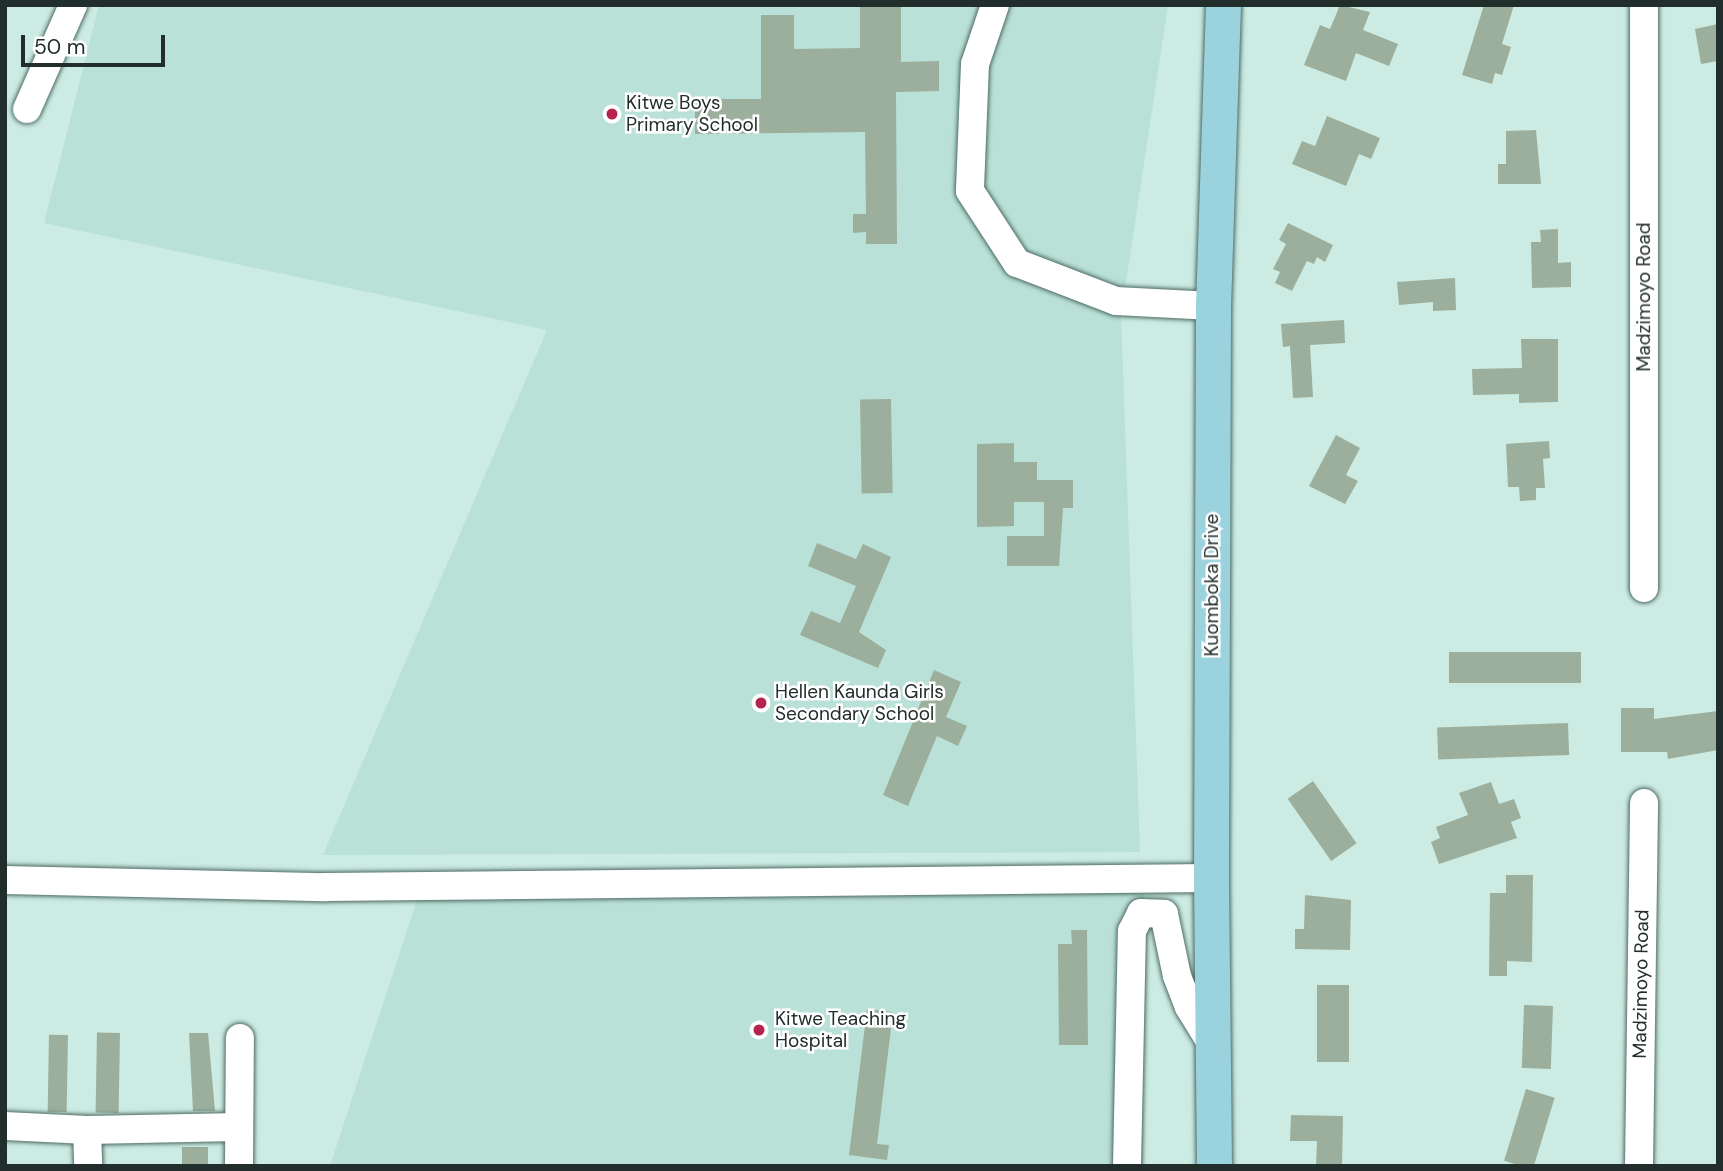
<!DOCTYPE html>
<style>
body{margin:0}
#map{position:relative;width:1723px;height:1171px;overflow:hidden;background:#cbebe3;font-family:"DM Sans",sans-serif}
div>[style]{position:absolute}
[style*='--x']{left:calc(var(--x)*1px);top:calc(var(--y)*1px);width:calc(var(--w)*1px);rotate:calc(var(--a)*1deg)}
.built>*{inset:0;background:#b9e1d7}
.building>*{inset:0;background:#9caf9c;transform-origin:0 0}
.roads{filter:drop-shadow(0 0 2px #4e6b64) drop-shadow(0 0 2px #4e6b64)}
.minor>*{height:28px;margin:-14px;padding:0 14px;transform-origin:14px;border-radius:14px;background:#fff}
.major>*{height:35px;margin:-17.5px;padding:0 17.5px;transform-origin:17.5px;border-radius:17.5px;background:#9ad2de}
.dots>*{width:19px;height:19px;translate:-50% -50%;box-sizing:border-box;border:4px solid #fff;border-radius:50%}
span{translate:-50% -50%;white-space:nowrap;text-align:center;line-height:1.15;-webkit-text-stroke:5px #fff;paint-order:stroke}
.poi-label{font-size:19px;color:#222e2b}
.left{translate:0 -50%;text-align:left}
.street-label{font-size:19px;color:#222e2b}
.frame{position:absolute;inset:0;border:7px solid #222e2b;pointer-events:none}
.scale{position:absolute;left:21px;top:35px;width:144px;height:32px;box-sizing:border-box;border:4px solid #222e2b;border-top:0;padding-left:9px;font-size:21px;line-height:24px;white-space:nowrap;color:#222e2b;-webkit-text-stroke:5px #fff;paint-order:stroke}
</style>
<div id="map">
<div class="built">
<div style="clip-path:polygon(99px 5px,1168px 5px,1121px 315px,1140px 852px,323px 855px,547px 330px,44px 223px)"></div>
<div style="clip-path:polygon(1144px 884px,1143px 1166px,330px 1166px,419px 894px)"></div>
</div>
<div class="building">
<div style="clip-path:polygon(860px 5px,901px 5px,901px 62px,939px 61px,939px 91px,896px 92px,897px 244px,866px 244px,866px 232px,853px 233px,853px 214px,866px 214px,865px 132px,695px 134px,695px 99px,761px 99px,761px 15px,794px 15px,794px 49px,860px 48px)"></div>
<div style="clip-path:polygon(1340px 5px,1370px 12px,1363px 30px,1398px 44px,1389px 66px,1356px 53px,1346px 81px,1304px 65px,1320px 25px,1330px 29px)"></div>
<div style="clip-path:polygon(1484px 5px,1514px 5px,1502px 44px,1511px 47px,1502px 75px,1495px 73px,1492px 84px,1462px 75px)"></div>
<div style="clip-path:polygon(1718px 24px,1718px 61px,1701px 64px,1695px 29px)"></div>
<div style="clip-path:polygon(1327px 116px,1380px 138px,1371px 159px,1359px 154px,1346px 186px,1292px 164px,1302px 141px,1315px 146px)"></div>
<div style="clip-path:polygon(1536px 130px,1541px 184px,1498px 184px,1498px 164px,1506px 164px,1506px 131px)"></div>
<div style="clip-path:polygon(1288px 223px,1333px 245px,1325px 262px,1317px 257px,1314px 264px,1307px 261px,1292px 291px,1275px 283px,1280px 272px,1273px 269px,1286px 244px,1279px 240px)"></div>
<div style="clip-path:polygon(1558px 229px,1558px 263px,1571px 262px,1571px 287px,1532px 288px,1531px 242px,1541px 242px,1540px 230px)"></div>
<div style="clip-path:polygon(1455px 278px,1456px 310px,1433px 311px,1433px 302px,1399px 305px,1397px 282px)"></div>
<div style="clip-path:polygon(1344px 320px,1345px 343px,1310px 345px,1313px 397px,1293px 398px,1290px 346px,1283px 347px,1281px 324px)"></div>
<div style="clip-path:polygon(1521px 339px,1558px 339px,1558px 402px,1519px 403px,1519px 394px,1473px 395px,1472px 369px,1522px 368px)"></div>
<div style="left:891px;top:399px;width:94px;height:31px;rotate:89deg"></div>
<div style="clip-path:polygon(1336px 435px,1360px 448px,1346px 475px,1358px 481px,1345px 504px,1309px 486px)"></div>
<div style="clip-path:polygon(1549px 441px,1550px 458px,1543px 459px,1545px 488px,1536px 488px,1536px 500px,1520px 501px,1519px 487px,1508px 487px,1506px 444px)"></div>
<div style="clip-path:polygon(1014px 443px,1014px 462px,1037px 462px,1037px 480px,1073px 480px,1073px 508px,1063px 508px,1059px 566px,1007px 566px,1007px 536px,1044px 536px,1044px 502px,1014px 502px,1014px 526px,977px 527px,977px 444px)"></div>
<div style="clip-path:polygon(817px 543px,856px 559px,863px 544px,891px 557px,859px 632px,886px 650px,878px 668px,800px 635px,811px 611px,840px 623px,856px 586px,808px 566px)"></div>
<div style="left:1449px;top:652px;width:132px;height:31px"></div>
<div style="clip-path:polygon(934px 670px,961px 682px,946px 717px,967px 726px,958px 746px,937px 736px,908px 806px,883px 795px)"></div>
<div style="clip-path:polygon(1621px 708px,1654px 708px,1654px 719px,1718px 711px,1718px 750px,1668px 759px,1667px 752px,1621px 752px)"></div>
<div style="left:1568px;top:723px;width:32px;height:131px;rotate:88deg"></div>
<div style="left:1313px;top:781px;width:76px;height:31px;rotate:55deg"></div>
<div style="clip-path:polygon(1491px 782px,1499px 804px,1514px 799px,1521px 818px,1511px 822px,1517px 838px,1439px 864px,1431px 842px,1440px 838px,1436px 827px,1468px 815px,1459px 793px)"></div>
<div style="clip-path:polygon(1506px 875px,1533px 875px,1532px 962px,1507px 961px,1507px 976px,1489px 976px,1490px 893px,1506px 893px)"></div>
<div style="clip-path:polygon(1305px 895px,1351px 900px,1350px 950px,1295px 949px,1295px 929px,1304px 929px)"></div>
<div style="clip-path:polygon(1071px 930px,1087px 930px,1088px 1045px,1059px 1045px,1058px 944px,1072px 944px)"></div>
<div style="left:1317px;top:985px;width:32px;height:77px"></div>
<div style="left:1553px;top:1006px;width:63px;height:29px;rotate:92deg"></div>
<div style="clip-path:polygon(867px 1009px,893px 1012px,877px 1144px,889px 1145px,887px 1160px,849px 1155px)"></div>
<div style="left:120px;top:1033px;width:80px;height:23px;rotate:91deg"></div>
<div style="clip-path:polygon(189px 1033px,208px 1033px,215px 1111px,193px 1111px)"></div>
<div style="left:68px;top:1035px;width:77px;height:19px;rotate:91deg"></div>
<div style="left:1526px;top:1089px;width:30px;height:75px;rotate:17deg"></div>
<div style="clip-path:polygon(1291px 1115px,1343px 1116px,1342px 1166px,1316px 1166px,1317px 1141px,1290px 1141px)"></div>
<div style="left:208px;top:1147px;width:19px;height:26px;rotate:90deg"></div>
</div>
<div class="roads">
<div class="minor">
<div style="--x:995;--y:5;--w:62;--a:108.7"></div>
<div style="--x:975;--y:64;--w:127;--a:92.3"></div>
<div style="--x:970;--y:191;--w:86;--a:56.9"></div>
<div style="--x:1017;--y:263;--w:106;--a:21"></div>
<div style="--x:1116;--y:301;--w:97;--a:3"></div>
<div style="--x:27;--y:109;--w:114;--a:-66.1"></div>
<div style="--x:1644;--y:588;--w:583;--a:-90"></div>
<div style="--x:5;--y:880;--w:320;--a:1.3"></div>
<div style="--x:325;--y:887;--w:886;--a:-0.58"></div>
<div style="--x:5;--y:1126;--w:82;--a:2.8"></div>
<div style="--x:87;--y:1130;--w:151;--a:-1.1"></div>
<div style="--x:87;--y:1130;--w:36;--a:88"></div>
<div style="--x:239;--y:1166;--w:128;--a:-89.6"></div>
<div style="--x:1127;--y:1166;--w:235;--a:-88.8"></div>
<div style="--x:1132;--y:931;--w:20;--a:-63"></div>
<div style="--x:1141;--y:913;--w:23;--a:2"></div>
<div style="--x:1164;--y:914;--w:63;--a:78.2"></div>
<div style="--x:1177;--y:976;--w:33;--a:69"></div>
<div style="--x:1189;--y:1007;--w:46;--a:58.4"></div>
<div style="--x:1639;--y:1166;--w:363;--a:-89.2"></div>
</div>
<div class="major">
<div style="--x:1214;--y:1166;--w:288;--a:-90.6"></div>
<div style="--x:1211;--y:878;--w:572;--a:-89.8"></div>
<div style="--x:1213;--y:306;--w:301;--a:-88.1"></div>
</div>
</div>
<div class="dots">
<div style="left:612px;top:114px;background:#b5244e"></div>
<div style="left:761px;top:703px;background:#b5244e"></div>
<div style="left:759px;top:1030px;background:#b5244e"></div>
</div>
<div class="poi-label">
<span class="left" style="left:626px;top:114px">Kitwe Boys<br>Primary School</span>
<span class="left" style="left:775px;top:703px">Hellen Kaunda Girls<br>Secondary School</span>
<span class="left" style="left:775px;top:1030px">Kitwe Teaching<br>Hospital</span>
</div>
<div class="street-label">
<span style="left:1644px;top:297px;rotate:-90deg">Madzimoyo Road</span>
<span style="left:1212px;top:585px;rotate:-90deg">Kuomboka Drive</span>
<span style="left:1641px;top:984px;rotate:-89deg">Madzimoyo Road</span>
</div>
<div class="frame"></div>
<div class="scale">50 m</div>
</div>
